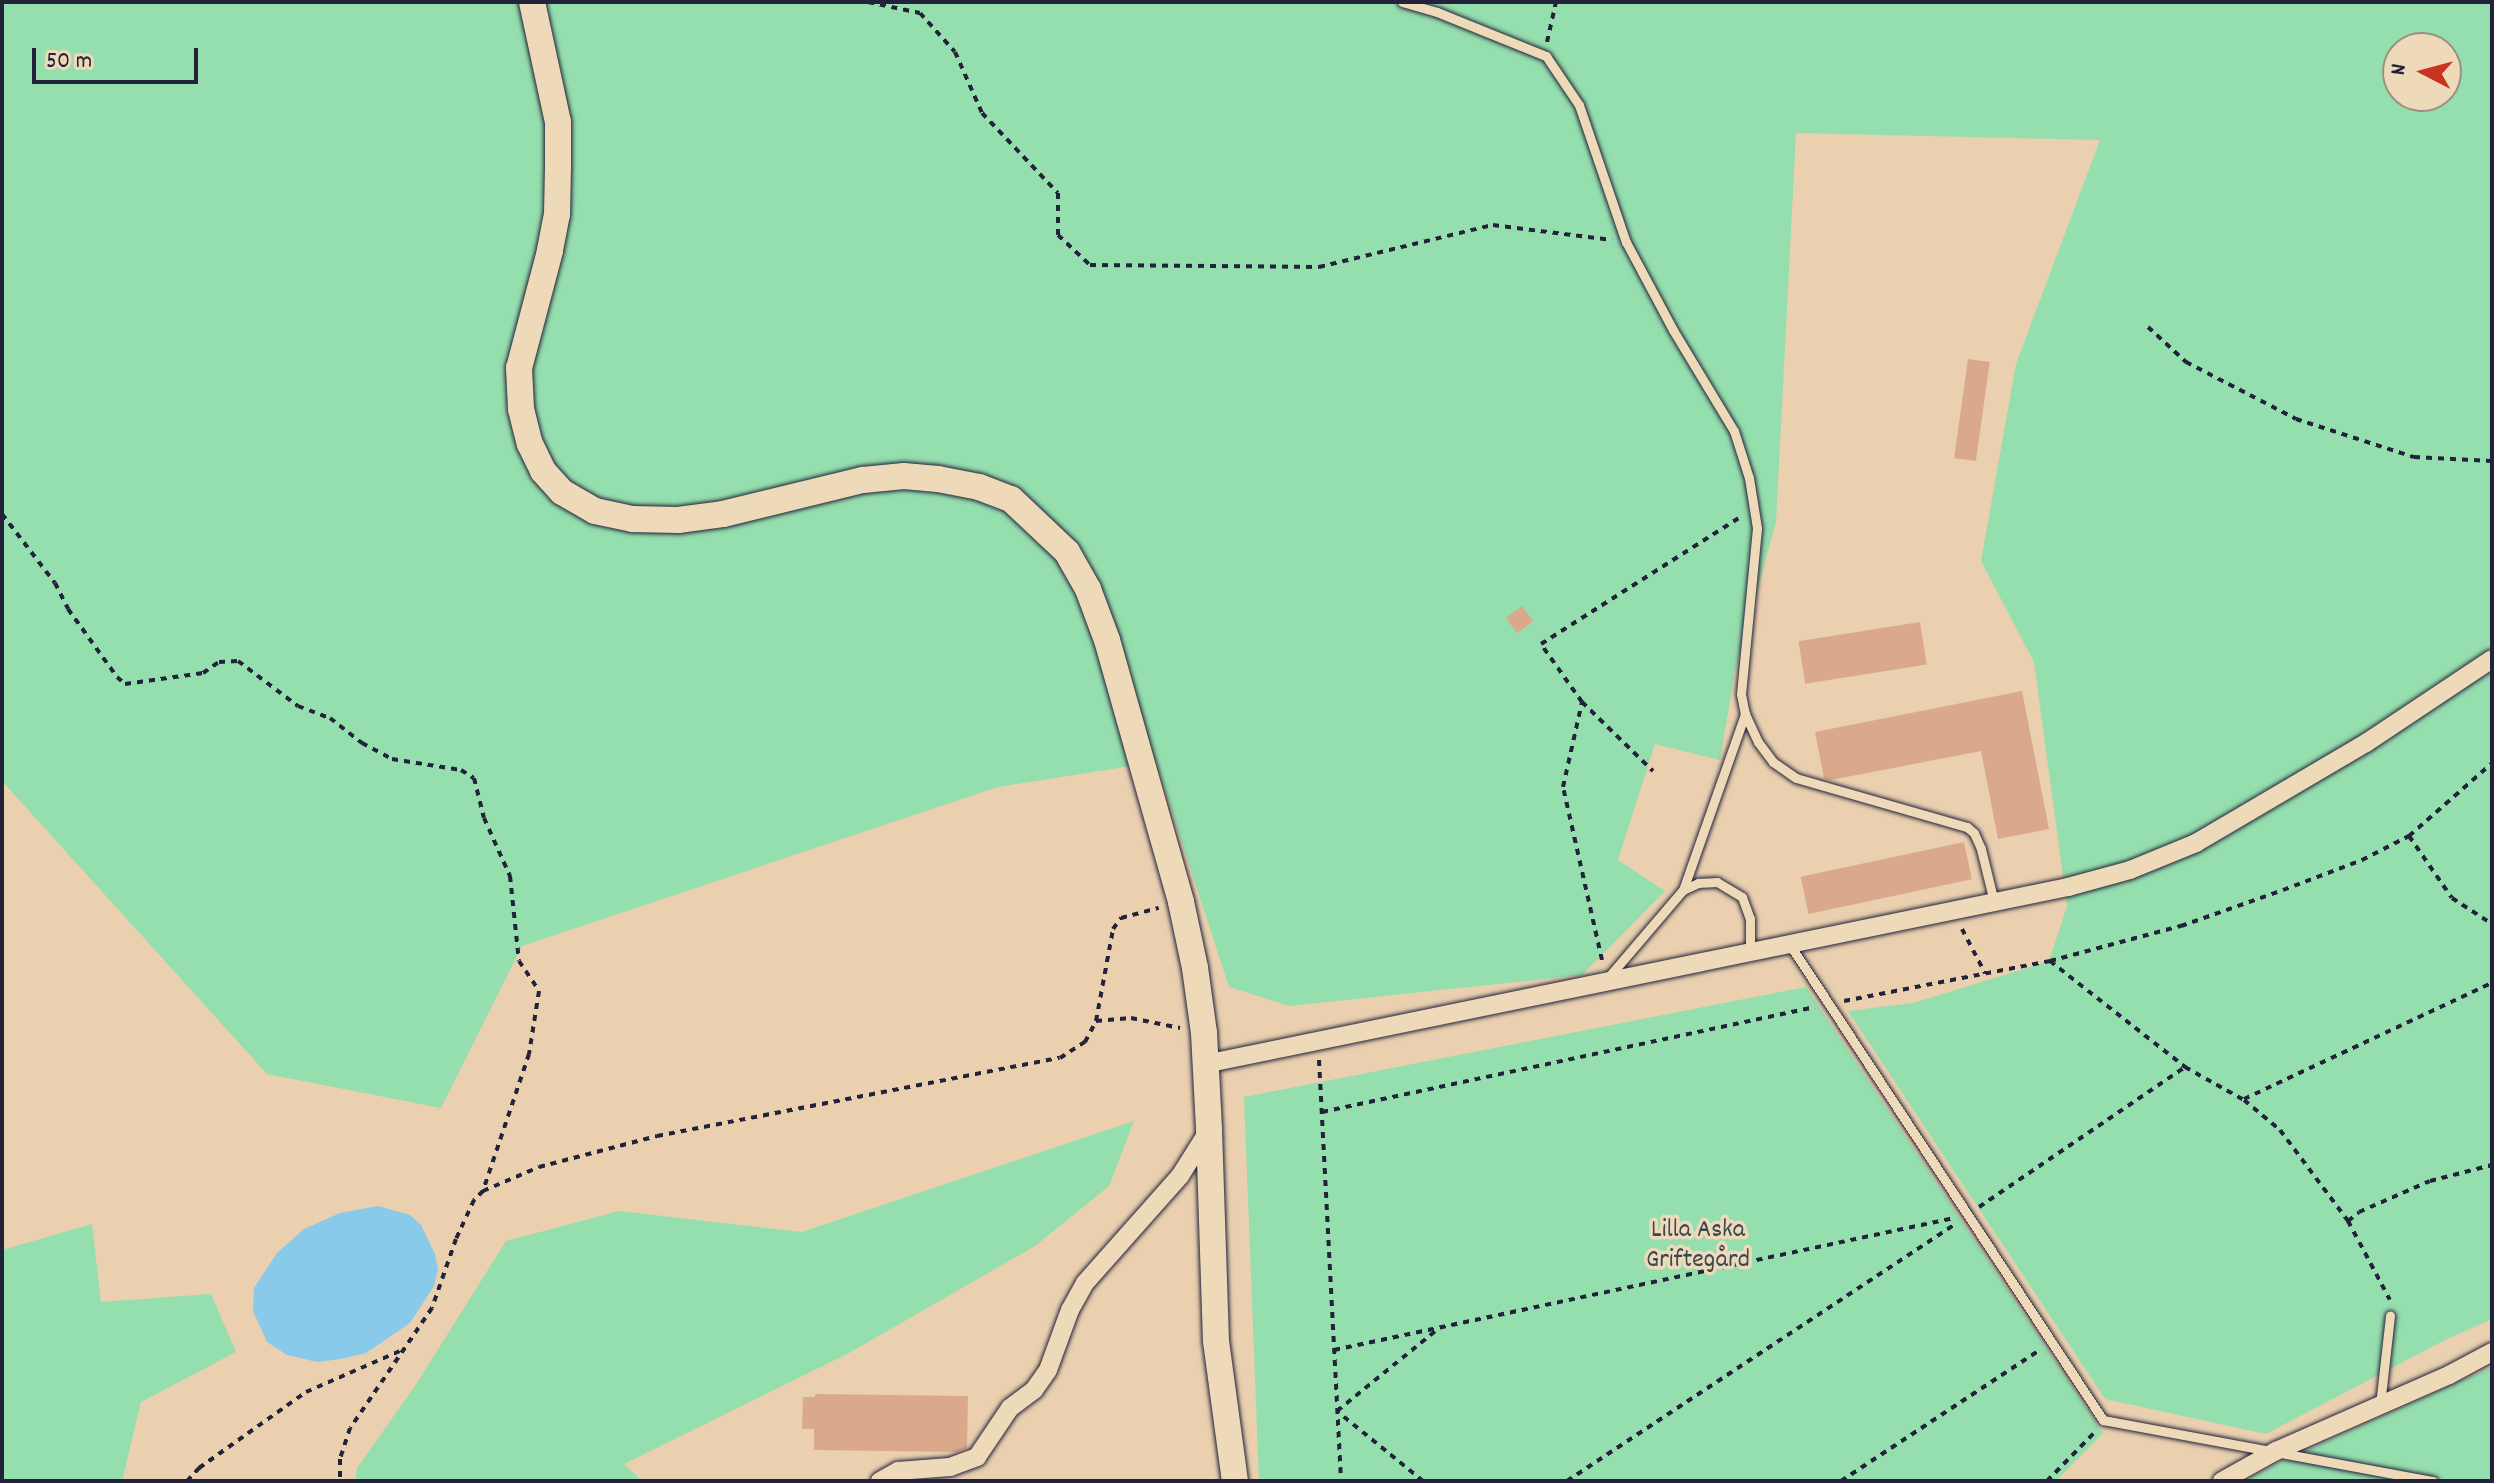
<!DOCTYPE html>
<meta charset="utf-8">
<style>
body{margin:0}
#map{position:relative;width:2494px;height:1483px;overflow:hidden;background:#ead0af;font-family:Dekko,sans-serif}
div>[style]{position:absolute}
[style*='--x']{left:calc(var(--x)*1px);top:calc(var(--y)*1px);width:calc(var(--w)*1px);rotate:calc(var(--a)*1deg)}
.green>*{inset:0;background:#95deae}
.water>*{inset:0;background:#89c9ea}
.building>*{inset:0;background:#daa98c;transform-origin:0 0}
.path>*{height:4px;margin-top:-2px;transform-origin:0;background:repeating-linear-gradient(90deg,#22223b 0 6px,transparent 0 12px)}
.roads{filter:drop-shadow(0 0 2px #22223b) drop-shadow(0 0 2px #22223b)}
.lane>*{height:9px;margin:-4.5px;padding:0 4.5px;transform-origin:4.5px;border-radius:4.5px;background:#eedab8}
.street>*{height:18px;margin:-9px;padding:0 9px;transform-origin:9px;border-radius:9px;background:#eedab8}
.secondary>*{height:26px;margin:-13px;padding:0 13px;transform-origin:13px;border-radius:13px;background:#eedab8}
span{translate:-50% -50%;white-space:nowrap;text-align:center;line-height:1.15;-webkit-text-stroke:7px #eedab8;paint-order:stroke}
.park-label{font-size:26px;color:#394852}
.frame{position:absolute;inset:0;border:4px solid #22223b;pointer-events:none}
.north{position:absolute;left:2382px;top:32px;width:80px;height:80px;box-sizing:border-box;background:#eedab8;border:2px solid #9c9086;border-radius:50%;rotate:276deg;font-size:22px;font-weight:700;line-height:32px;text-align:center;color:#22223b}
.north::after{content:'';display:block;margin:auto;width:28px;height:36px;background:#c8321e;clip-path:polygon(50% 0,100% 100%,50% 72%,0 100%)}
.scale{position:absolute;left:32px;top:48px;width:166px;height:36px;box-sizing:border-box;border:4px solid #22223b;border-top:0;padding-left:10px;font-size:24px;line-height:28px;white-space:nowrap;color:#22223b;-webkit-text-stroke:6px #eedab8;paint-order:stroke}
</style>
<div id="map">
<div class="green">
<div style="clip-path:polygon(evenodd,2px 2px,2492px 2px,2492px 1319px,2445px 1340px,2266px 1434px,2105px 1399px,1848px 1011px,1913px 1003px,2049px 961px,2067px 906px,2034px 662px,1981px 561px,2016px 364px,2100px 140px,1796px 133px,1776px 522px,1735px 671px,1720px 760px,1655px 744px,1618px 860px,1665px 891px,1582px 975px,1289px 1006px,1229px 987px,1156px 762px,998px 787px,522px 946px,441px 1108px,267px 1074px,2px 781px,2px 2px,2398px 48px,2446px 48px,2446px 96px,2398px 96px,2398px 48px)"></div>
<div style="clip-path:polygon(1806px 987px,2103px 1433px,2056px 1481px,1259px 1481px,1244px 1097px)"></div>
<div style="clip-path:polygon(1134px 1121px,1109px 1186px,1035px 1246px,849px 1353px,624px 1464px,642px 1481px,355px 1481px,357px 1468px,415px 1386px,506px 1241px,619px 1211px,802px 1232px)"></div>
<div style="clip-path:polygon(92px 1224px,101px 1302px,211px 1294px,236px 1352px,141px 1402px,122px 1481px,2px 1481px,2px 1250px)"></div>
<div style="clip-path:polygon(2492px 1367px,2492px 1481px,2244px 1481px,2276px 1464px)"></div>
</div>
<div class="water">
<div style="clip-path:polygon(378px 1206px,410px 1215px,421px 1225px,435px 1254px,438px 1270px,434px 1286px,410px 1323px,366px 1353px,341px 1359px,317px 1362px,287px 1355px,267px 1342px,253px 1311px,254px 1288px,277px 1253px,304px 1229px,340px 1213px)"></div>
</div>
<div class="building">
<div style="left:1968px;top:359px;width:22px;height:100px;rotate:8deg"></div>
<div style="left:1522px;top:606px;width:19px;height:20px;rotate:54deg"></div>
<div style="left:1920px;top:622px;width:43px;height:123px;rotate:81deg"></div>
<div style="clip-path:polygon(2022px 691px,2049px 829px,1998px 839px,1981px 751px,1831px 780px,1824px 778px,1815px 732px)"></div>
<div style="left:1964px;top:842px;width:38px;height:167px;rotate:78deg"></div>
<div style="clip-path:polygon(815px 1394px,968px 1396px,967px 1448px,957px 1452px,814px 1450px,814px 1429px,802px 1429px,803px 1397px,815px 1397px)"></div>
</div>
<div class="path">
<div style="--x:868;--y:2;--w:53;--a:11.9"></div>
<div style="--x:920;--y:13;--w:52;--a:48.1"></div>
<div style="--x:955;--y:52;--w:67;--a:66.1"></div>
<div style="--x:982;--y:113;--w:110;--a:46.5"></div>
<div style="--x:1058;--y:193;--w:42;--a:90"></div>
<div style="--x:1058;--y:235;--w:44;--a:43.2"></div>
<div style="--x:1090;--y:265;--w:229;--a:0.5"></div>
<div style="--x:1319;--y:267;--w:179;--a:-13.6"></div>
<div style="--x:1493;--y:225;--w:120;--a:7.2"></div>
<div style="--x:1547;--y:42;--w:41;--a:-77.3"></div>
<div style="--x:2148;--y:327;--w:52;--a:42.6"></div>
<div style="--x:2186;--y:362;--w:124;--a:27.4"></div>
<div style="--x:2296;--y:419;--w:124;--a:17.9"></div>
<div style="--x:2414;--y:457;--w:78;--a:2.9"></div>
<div style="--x:2;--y:514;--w:87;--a:52.5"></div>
<div style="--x:55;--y:583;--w:29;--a:63"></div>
<div style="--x:68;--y:609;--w:84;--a:54.2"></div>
<div style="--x:117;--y:677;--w:11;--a:41"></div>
<div style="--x:125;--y:684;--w:79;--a:-8"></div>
<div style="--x:203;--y:673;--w:19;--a:-35"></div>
<div style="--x:219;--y:662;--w:19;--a:-3"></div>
<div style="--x:238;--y:661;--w:75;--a:36.9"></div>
<div style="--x:298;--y:706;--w:34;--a:21"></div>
<div style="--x:330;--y:718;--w:41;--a:38"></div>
<div style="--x:362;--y:743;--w:34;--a:28"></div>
<div style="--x:392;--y:759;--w:70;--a:9.1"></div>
<div style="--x:461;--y:770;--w:15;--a:32"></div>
<div style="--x:474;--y:778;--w:41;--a:76"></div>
<div style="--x:484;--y:818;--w:64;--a:65.9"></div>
<div style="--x:510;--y:876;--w:85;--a:84"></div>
<div style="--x:519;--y:961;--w:36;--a:56"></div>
<div style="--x:539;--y:991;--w:64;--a:99"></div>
<div style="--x:529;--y:1054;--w:145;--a:108.6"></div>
<div style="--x:483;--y:1191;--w:13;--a:135"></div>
<div style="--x:474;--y:1200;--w:43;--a:114.8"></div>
<div style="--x:456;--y:1239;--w:73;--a:109.2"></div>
<div style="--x:432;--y:1308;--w:145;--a:124.3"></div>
<div style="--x:350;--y:1428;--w:33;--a:108"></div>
<div style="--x:340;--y:1459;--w:22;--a:90"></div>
<div style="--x:1582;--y:702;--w:99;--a:44.2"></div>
<div style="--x:2409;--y:836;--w:75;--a:55.3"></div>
<div style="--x:2452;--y:898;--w:48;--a:33"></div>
<div style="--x:1962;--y:929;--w:50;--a:62.4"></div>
<div style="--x:1602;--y:960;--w:177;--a:-102.7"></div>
<div style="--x:1563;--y:787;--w:87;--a:-77.4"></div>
<div style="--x:1582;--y:702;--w:71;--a:-125.3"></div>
<div style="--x:1541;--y:644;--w:235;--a:-32.5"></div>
<div style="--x:2050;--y:961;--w:172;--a:38.1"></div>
<div style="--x:2185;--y:1067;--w:68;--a:29.2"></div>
<div style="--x:2244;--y:1100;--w:47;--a:39.8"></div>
<div style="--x:2280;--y:1130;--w:114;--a:53.2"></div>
<div style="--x:2348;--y:1221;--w:89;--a:62"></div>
<div style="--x:1844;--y:1001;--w:210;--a:-11"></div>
<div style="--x:2050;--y:961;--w:136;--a:-15"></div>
<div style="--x:2181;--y:926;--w:108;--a:-19.4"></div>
<div style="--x:2283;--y:890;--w:85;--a:-20.8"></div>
<div style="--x:2362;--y:860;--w:53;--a:-27.1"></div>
<div style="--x:2409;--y:836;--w:111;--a:-41.3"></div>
<div style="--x:1096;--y:1021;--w:35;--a:-5"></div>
<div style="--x:1131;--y:1018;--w:50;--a:11.5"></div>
<div style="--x:1319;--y:1060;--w:422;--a:87"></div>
<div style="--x:2244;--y:1099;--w:274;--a:-25.1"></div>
<div style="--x:1322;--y:1112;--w:504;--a:-12.02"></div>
<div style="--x:483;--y:1191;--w:61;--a:-23.2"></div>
<div style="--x:539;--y:1167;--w:122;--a:-14.7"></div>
<div style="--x:657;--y:1136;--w:410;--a:-11"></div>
<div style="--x:1060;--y:1058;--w:30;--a:-33"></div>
<div style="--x:1085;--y:1042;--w:24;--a:-62"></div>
<div style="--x:1096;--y:1021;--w:94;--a:-79.5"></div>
<div style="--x:1113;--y:929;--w:14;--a:-54"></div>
<div style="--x:1121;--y:918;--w:39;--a:-15"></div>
<div style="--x:1979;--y:1207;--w:249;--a:-34.2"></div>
<div style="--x:2348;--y:1221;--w:14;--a:-39"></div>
<div style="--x:2359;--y:1212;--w:77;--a:-23.6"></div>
<div style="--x:2430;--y:1181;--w:64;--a:-14.5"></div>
<div style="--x:1334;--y:1350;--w:634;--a:-12.02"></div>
<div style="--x:187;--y:1481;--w:18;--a:-47"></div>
<div style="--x:199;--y:1468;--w:131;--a:-35.4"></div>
<div style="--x:306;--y:1392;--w:105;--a:-23.6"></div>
<div style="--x:1423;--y:1481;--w:111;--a:-140.9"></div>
<div style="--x:1337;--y:1411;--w:130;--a:-39.1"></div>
<div style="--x:1567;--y:1481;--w:465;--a:-33.5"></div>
<div style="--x:1841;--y:1481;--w:238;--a:-33.4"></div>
<div style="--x:2047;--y:1481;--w:69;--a:-45.6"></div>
</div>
<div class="roads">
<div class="lane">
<div style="--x:1402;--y:2;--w:36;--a:16"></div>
<div style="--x:1437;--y:12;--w:118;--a:22"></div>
<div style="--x:1546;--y:56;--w:59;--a:56"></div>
<div style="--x:1579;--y:105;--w:145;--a:71.1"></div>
<div style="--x:1626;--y:242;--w:100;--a:61.9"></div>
<div style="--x:1673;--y:330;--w:118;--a:58.9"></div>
<div style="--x:1734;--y:431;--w:49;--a:72.3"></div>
<div style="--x:1749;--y:478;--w:51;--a:80.9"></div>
<div style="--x:1757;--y:528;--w:167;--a:95.5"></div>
<div style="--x:1741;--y:694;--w:20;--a:79"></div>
<div style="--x:1745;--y:714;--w:31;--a:65"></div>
<div style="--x:1758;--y:742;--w:25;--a:53"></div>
<div style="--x:1773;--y:762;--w:28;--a:35"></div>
<div style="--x:1796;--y:778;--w:178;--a:16"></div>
<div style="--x:1967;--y:827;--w:9;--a:41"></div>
<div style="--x:1974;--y:833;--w:17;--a:66"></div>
<div style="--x:1981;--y:849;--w:55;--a:76.2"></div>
<div style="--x:1683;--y:890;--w:187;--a:-70.6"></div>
<div style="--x:1790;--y:945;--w:569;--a:56.62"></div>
<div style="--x:2103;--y:1420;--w:336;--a:10.5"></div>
<div style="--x:1606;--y:980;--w:118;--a:-49.5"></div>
<div style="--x:1683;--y:890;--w:17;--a:-25"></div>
<div style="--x:1698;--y:883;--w:19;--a:-3"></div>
<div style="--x:1717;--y:882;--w:29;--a:31"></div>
<div style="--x:1742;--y:897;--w:23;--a:70"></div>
<div style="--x:1750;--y:919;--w:33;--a:90"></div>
<div style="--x:2380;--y:1405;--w:90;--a:-83.6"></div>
</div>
<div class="street">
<div style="--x:1205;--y:1064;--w:881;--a:-11.59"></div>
<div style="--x:2068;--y:887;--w:64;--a:-15.3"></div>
<div style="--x:2130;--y:870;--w:71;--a:-22.2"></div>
<div style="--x:2196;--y:843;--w:197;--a:-30.5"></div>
<div style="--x:2366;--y:743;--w:151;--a:-33.7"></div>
<div style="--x:880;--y:1481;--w:21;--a:-29"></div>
<div style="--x:898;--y:1471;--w:52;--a:-4.4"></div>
<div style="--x:950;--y:1467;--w:29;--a:-20"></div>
<div style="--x:977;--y:1457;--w:59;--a:-56"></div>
<div style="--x:1010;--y:1408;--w:30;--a:-37"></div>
<div style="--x:1034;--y:1390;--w:24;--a:-55"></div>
<div style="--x:1048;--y:1370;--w:64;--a:-69.9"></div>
<div style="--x:1070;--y:1310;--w:31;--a:-61"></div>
<div style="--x:1085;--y:1283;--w:143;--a:-48.4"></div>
<div style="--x:1180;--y:1176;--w:54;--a:-57.8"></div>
<div style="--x:2222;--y:1481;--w:62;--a:-29.1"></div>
<div style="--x:2276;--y:1451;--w:189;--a:-23.7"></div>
<div style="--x:2449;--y:1375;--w:49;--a:-28.1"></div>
</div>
<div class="secondary">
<div style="--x:532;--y:2;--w:123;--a:77.8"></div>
<div style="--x:558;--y:122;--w:45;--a:90"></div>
<div style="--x:558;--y:167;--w:47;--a:91.2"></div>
<div style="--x:557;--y:214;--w:38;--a:101"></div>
<div style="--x:550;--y:251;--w:121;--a:104.8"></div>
<div style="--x:519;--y:368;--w:41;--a:87.2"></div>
<div style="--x:521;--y:409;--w:36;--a:76"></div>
<div style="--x:530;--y:444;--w:30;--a:64"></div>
<div style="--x:543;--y:471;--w:28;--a:48"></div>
<div style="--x:562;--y:492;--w:38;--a:30"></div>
<div style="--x:595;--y:511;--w:39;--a:12"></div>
<div style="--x:633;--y:519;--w:45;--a:1.3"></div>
<div style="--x:678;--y:520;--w:45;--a:-7.6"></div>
<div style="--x:723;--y:514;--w:144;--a:-13.7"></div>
<div style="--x:863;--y:480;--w:41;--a:-5.6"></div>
<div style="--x:904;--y:476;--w:34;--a:5"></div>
<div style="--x:938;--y:479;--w:42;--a:11"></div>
<div style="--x:979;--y:487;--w:34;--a:21"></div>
<div style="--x:1011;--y:499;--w:77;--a:43.4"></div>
<div style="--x:1067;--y:552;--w:43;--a:60.4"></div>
<div style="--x:1088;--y:589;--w:54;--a:69.6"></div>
<div style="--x:1107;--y:640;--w:272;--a:74.2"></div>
<div style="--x:1181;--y:902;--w:67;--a:78"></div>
<div style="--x:1195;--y:968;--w:66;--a:82.1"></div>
<div style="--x:1204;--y:1033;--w:97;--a:87"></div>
<div style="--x:1209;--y:1130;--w:211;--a:88.1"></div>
<div style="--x:1216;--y:1341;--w:141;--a:82.3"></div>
</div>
</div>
<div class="park-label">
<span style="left:1698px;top:1246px">Lilla Aska<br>Griftegård</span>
</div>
<div class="frame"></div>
<div class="north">N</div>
<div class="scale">50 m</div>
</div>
